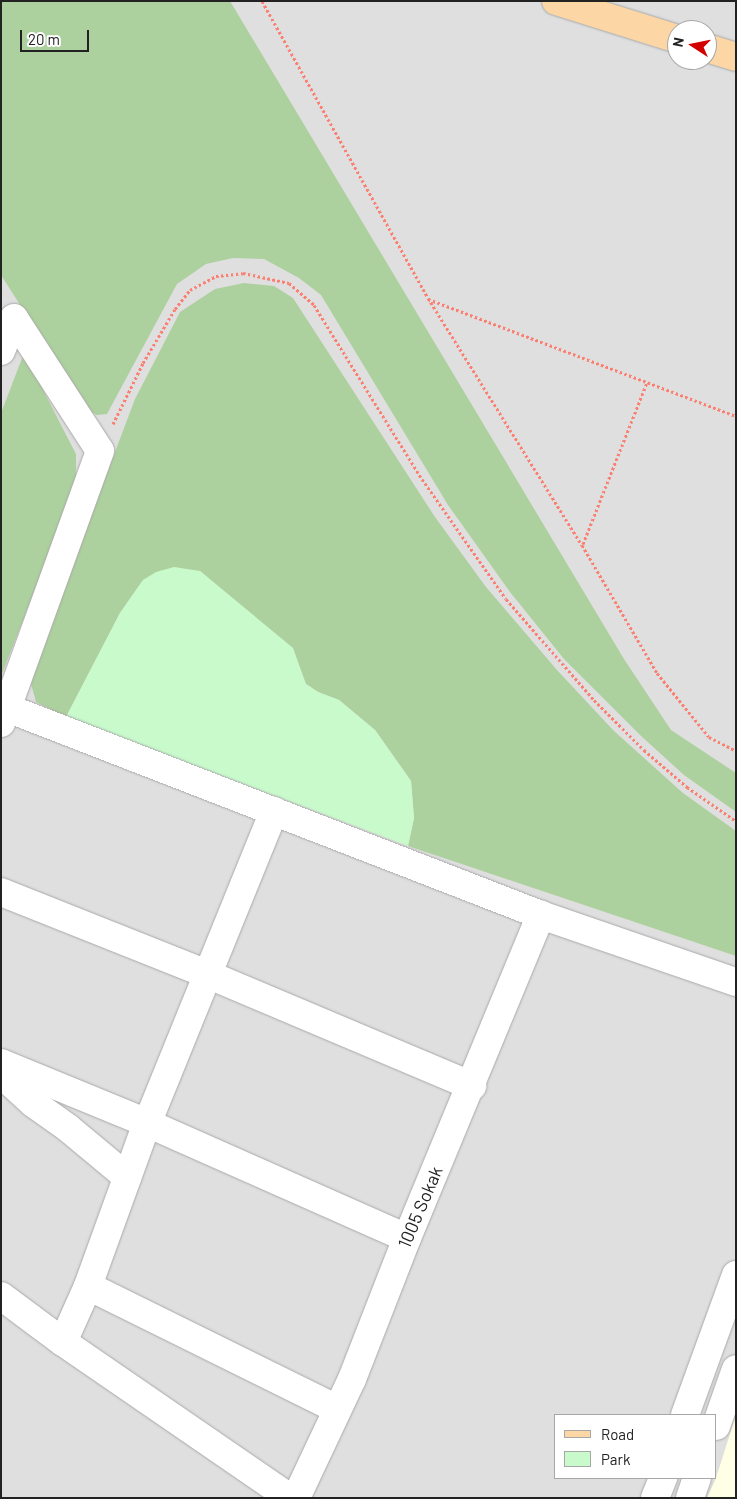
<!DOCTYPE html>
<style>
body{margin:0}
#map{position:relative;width:737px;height:1499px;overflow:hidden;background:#f2efe9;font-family:Barlow,sans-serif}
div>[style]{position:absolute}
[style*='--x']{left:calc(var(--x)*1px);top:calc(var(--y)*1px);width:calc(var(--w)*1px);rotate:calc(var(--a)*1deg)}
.residential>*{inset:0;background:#e0dfdf}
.education>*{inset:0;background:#ffffe5}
.forest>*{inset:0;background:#add19e}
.park>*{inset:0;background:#c8facc}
.path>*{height:3px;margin-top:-1.5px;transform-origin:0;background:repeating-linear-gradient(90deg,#fa8072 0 2.5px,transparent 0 5px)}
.roads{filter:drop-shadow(0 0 1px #a9a9a9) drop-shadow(0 0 1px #a9a9a9)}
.minor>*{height:28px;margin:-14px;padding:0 14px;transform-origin:14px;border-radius:14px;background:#fff}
.major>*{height:28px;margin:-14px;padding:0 14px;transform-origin:14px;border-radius:14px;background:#fcd6a4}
span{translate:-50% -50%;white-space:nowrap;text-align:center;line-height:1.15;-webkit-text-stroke:4px #fff;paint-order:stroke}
.street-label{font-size:18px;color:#222}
.frame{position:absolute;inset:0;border:2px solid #222;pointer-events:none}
.legend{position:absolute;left:554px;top:1414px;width:162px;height:65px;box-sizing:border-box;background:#fff;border:1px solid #a7a7a7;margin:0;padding:6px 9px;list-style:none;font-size:15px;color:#222}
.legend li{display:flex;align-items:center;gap:10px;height:25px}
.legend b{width:25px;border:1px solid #a7a7a7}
.north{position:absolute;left:667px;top:20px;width:50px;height:50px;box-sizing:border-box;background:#fff;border:1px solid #a7a7a7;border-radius:50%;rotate:281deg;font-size:14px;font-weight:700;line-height:20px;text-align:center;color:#222}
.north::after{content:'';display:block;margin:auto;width:18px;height:22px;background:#d40000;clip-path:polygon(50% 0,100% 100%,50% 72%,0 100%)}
.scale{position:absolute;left:20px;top:30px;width:69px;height:22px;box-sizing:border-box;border:2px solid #222;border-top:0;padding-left:6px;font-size:15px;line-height:18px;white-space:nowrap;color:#222;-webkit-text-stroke:4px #fff;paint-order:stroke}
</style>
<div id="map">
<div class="residential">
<div style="clip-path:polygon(evenodd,1px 1px,736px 1px,736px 1498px,1px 1498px,1px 1px,677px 30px,707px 30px,707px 60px,677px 60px,677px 30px,1px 1px,556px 1415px,716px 1415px,716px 1478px,556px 1478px,556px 1415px)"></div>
</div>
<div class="education">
<div style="clip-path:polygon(736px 1415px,736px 1498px,707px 1498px,716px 1478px)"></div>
</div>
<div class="forest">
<div style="clip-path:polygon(1px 1px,230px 1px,624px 659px,671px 730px,736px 773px,736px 812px,684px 775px,640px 735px,564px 659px,510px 592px,448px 505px,321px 295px,299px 278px,264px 259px,233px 258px,206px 264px,177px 284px,107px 414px,97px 415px,87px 410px,1px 275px)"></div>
<div style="clip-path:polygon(244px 283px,274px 286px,293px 298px,435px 517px,486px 587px,557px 670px,614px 731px,683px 793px,736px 831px,736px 956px,408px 846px,414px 818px,411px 781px,375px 730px,339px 700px,318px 692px,306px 684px,299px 670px,246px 610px,200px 571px,143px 580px,120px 613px,66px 717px,36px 702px,31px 684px,39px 653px,135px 399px,180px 312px,215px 289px)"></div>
<div style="clip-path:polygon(24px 353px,76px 454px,76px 486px,1px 676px,1px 413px)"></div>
</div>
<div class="park">
<div style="clip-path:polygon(174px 567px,200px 571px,293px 648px,306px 684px,318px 692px,339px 700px,375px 730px,411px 781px,414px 818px,408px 846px,66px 717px,120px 613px,143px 580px,156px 572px)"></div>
</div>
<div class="path">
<div style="--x:262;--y:1;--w:340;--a:60.8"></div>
<div style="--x:428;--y:298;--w:291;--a:58.1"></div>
<div style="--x:582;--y:545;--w:148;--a:59.6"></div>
<div style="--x:657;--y:673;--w:82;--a:50.9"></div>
<div style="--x:709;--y:737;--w:30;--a:27"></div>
<div style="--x:428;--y:299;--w:329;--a:20.8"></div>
<div style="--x:113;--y:424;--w:68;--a:-63.8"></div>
<div style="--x:143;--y:363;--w:63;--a:-59.3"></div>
<div style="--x:175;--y:309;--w:24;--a:-52"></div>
<div style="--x:190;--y:290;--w:30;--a:-28"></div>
<div style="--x:216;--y:276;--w:27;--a:-6"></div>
<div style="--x:243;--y:273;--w:47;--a:12.3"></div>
<div style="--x:289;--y:283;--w:33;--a:41"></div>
<div style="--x:314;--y:305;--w:205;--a:58.2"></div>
<div style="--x:422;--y:479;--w:146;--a:55"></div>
<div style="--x:506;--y:599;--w:134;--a:48.9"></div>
<div style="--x:594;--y:700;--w:71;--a:45"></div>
<div style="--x:644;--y:750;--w:57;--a:40.7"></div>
<div style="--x:687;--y:787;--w:60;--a:34.8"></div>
<div style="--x:583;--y:544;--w:174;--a:-68.4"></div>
</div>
<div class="roads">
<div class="minor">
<div style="--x:1;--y:351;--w:35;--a:-68"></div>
<div style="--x:14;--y:318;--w:158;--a:57.1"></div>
<div style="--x:100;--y:451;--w:273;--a:109.9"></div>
<div style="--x:1;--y:723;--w:16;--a:-68"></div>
<div style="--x:7;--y:708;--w:573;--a:21.19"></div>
<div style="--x:541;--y:915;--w:206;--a:19"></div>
<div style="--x:274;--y:811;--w:337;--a:112.1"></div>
<div style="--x:147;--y:1123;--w:173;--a:109.9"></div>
<div style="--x:88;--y:1286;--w:278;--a:26.3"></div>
<div style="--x:1;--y:892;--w:222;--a:21.7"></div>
<div style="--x:207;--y:974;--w:288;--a:22.9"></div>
<div style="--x:1;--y:1063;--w:158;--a:22.3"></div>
<div style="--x:147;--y:1123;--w:284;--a:23.9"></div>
<div style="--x:1;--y:1074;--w:43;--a:42.2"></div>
<div style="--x:33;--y:1103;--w:43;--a:35.5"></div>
<div style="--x:68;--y:1128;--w:77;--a:39.7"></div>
<div style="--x:1;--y:1296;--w:77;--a:36.6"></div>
<div style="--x:63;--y:1342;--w:275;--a:34.5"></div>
<div style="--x:63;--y:1342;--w:61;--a:-65.9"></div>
<div style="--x:685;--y:1415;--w:149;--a:-70"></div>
<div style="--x:716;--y:1426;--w:60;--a:-70.7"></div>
<div style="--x:296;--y:1498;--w:132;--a:-64.8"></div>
<div style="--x:352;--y:1379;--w:151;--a:-68.7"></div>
<div style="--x:407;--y:1238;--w:350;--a:-67.5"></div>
<div style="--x:655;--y:1498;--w:22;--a:-68"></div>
<div style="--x:690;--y:1498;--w:21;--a:-71"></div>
</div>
<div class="major">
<div style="--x:556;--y:1;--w:127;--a:17.4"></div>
<div style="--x:707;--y:48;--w:30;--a:17"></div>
</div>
</div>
<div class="street-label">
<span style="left:420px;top:1207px;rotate:-67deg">1005 Sokak</span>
</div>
<div class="frame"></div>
<ul class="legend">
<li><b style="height:6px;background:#fcd6a4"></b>Road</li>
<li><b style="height:14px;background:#c8facc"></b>Park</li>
</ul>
<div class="north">N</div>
<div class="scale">20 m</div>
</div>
